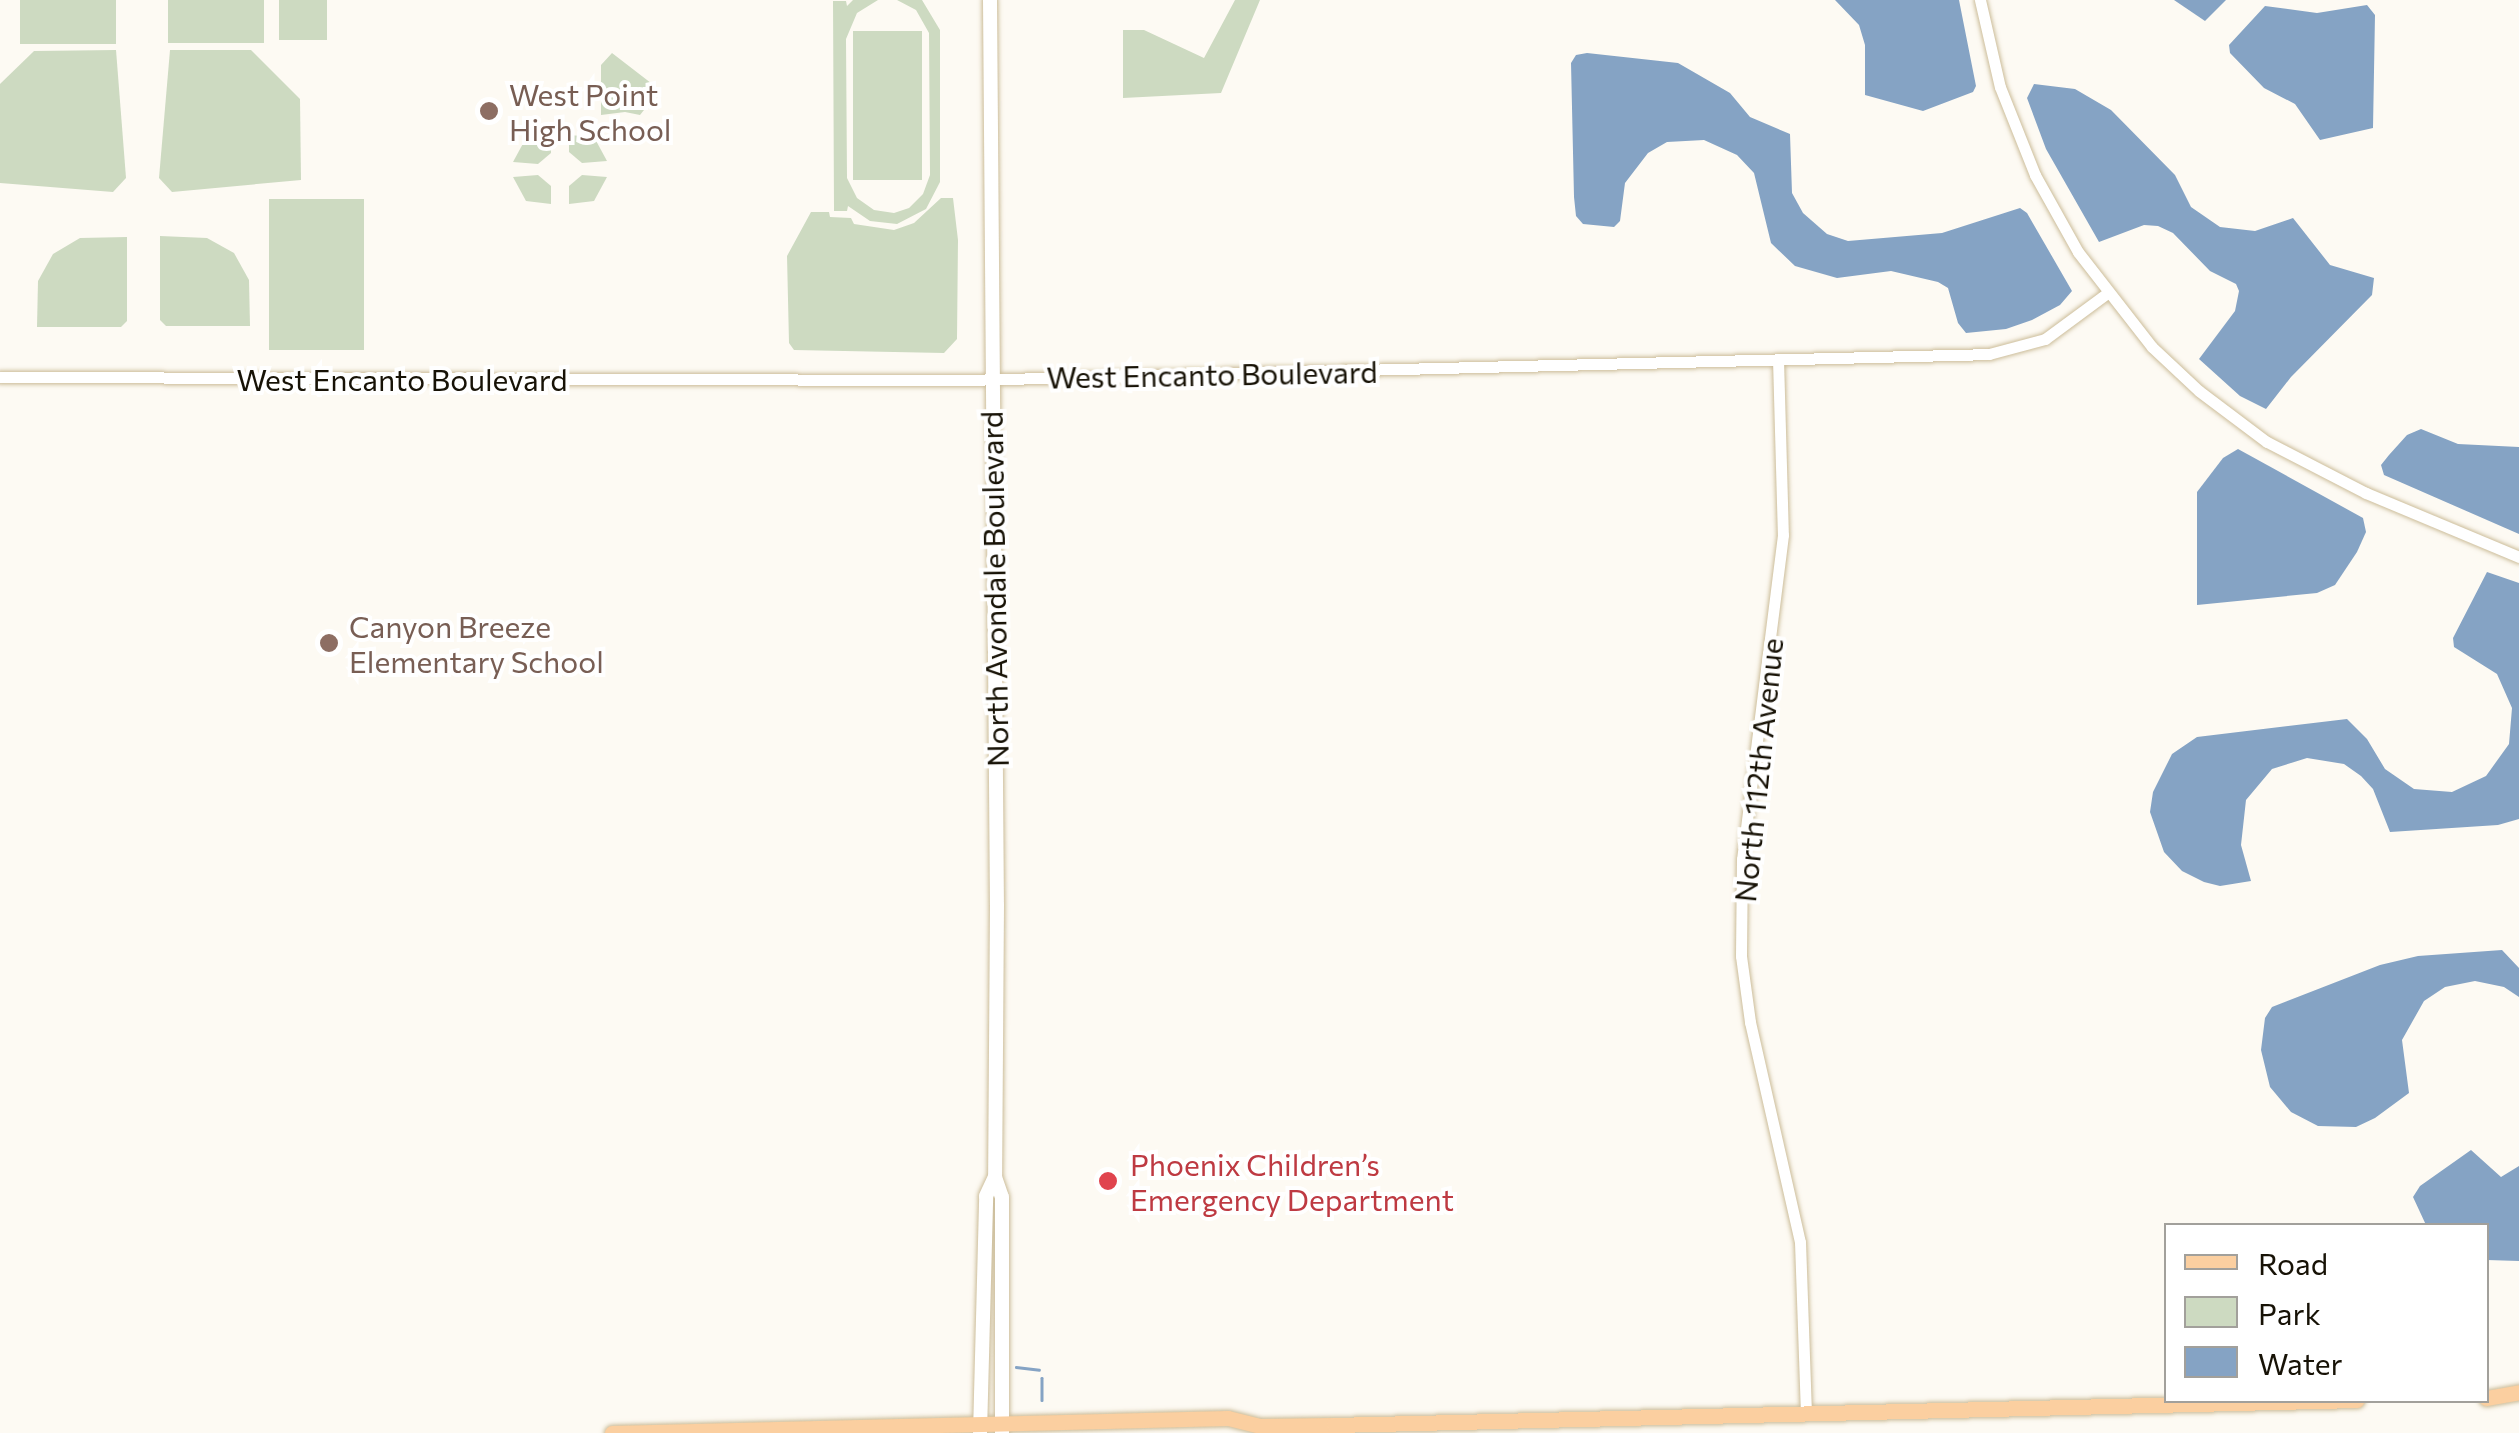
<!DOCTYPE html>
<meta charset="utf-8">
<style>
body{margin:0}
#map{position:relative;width:2519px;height:1433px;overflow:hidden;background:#fdfaf3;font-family:Commissioner,sans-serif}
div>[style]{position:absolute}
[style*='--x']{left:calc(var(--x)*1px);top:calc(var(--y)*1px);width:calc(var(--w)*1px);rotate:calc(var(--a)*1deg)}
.green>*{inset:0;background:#cddac1;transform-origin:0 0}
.water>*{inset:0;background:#85a3c4}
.stream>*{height:2.5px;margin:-1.25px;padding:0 1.25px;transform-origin:1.25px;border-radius:1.25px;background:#85a3c4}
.roads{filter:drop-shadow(0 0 2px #ccbd9a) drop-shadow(0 0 2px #ccbd9a)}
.tertiary>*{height:11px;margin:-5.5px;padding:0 5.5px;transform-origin:5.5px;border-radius:5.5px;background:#fff}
.secondary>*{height:14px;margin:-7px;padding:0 7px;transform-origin:7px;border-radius:7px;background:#fff}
.primary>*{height:15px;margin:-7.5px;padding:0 7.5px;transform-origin:7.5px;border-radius:7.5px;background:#fbcfa0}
.dots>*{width:28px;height:28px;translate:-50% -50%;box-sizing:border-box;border:5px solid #fff;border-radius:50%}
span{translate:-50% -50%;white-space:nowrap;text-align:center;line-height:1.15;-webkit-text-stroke:8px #fff;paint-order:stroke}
.education-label{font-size:30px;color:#785e54}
.left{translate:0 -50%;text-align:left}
.street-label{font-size:30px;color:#171206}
.health-label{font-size:30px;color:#be3a42}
.legend{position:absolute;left:2164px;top:1223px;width:325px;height:180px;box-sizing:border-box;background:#fff;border:2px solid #a2a09b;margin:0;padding:12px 18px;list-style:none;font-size:30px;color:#171206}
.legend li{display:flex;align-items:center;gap:20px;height:50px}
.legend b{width:50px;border:2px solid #a2a09b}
</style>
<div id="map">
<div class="green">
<div style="left:20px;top:0;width:96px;height:44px"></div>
<div style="left:168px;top:0;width:96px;height:43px"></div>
<div style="left:279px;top:0;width:48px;height:40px"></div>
<div style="clip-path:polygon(853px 0,878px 0,857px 13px,846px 39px,847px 178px,857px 198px,874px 210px,894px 213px,909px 208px,923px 194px,930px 175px,929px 33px,916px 10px,897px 0,922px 0,940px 30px,940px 182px,926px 209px,897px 224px,870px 221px,848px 206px,847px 211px,834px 211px,833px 1px,846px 1px,847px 6px)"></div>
<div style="clip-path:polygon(1235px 0,1260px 0,1221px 93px,1123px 98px,1123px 30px,1144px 30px,1204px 58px)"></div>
<div style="left:922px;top:31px;width:149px;height:69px;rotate:90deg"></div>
<div style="clip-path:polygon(116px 50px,126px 178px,113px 192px,0 183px,0 84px,34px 51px)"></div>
<div style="clip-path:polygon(170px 50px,251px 50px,300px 99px,301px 180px,172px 192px,159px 178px)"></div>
<div style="clip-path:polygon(612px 53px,660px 90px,640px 115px,625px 112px,601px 115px,601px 65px)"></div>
<div style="clip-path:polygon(533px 135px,551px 135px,551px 153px,538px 164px,513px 162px,526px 138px)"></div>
<div style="clip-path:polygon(569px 135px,594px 137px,607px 161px,582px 163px,569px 152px)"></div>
<div style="clip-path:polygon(538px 175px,551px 186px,551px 204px,526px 201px,513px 177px)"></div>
<div style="clip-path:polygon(582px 175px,607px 177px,594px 201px,569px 204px,569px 186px)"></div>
<div style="clip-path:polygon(941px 198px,953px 198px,958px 240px,957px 339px,944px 353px,794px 350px,789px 343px,787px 256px,811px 212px,829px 212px,830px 217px,851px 218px,854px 224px,894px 230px,914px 223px)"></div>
<div style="left:269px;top:199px;width:95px;height:151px"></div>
<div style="clip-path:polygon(160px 236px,207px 238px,234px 253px,249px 280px,250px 326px,166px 326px,160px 320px)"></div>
<div style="clip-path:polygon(127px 237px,127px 321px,121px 327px,37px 327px,38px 281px,53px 254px,80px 238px)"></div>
</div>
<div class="water">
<div style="clip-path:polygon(1835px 0,1959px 0,1976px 86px,1973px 92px,1923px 111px,1865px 95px,1865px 45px,1859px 25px)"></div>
<div style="clip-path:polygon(2174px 0,2226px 0,2205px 21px)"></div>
<div style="clip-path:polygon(2367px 5px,2375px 15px,2373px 128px,2320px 140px,2295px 104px,2264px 88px,2230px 53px,2229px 45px,2265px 6px,2317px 13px)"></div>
<div style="clip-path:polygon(1587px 53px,1678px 63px,1730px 93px,1750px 117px,1790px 134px,1792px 193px,1803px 213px,1827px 234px,1848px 241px,1942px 233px,2020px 208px,2027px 213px,2072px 291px,2060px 305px,2032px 320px,2006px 329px,1966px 333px,1958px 323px,1948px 288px,1938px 282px,1891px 271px,1837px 278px,1795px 266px,1771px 243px,1754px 173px,1737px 155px,1704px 140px,1667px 142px,1648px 153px,1625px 183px,1620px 221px,1614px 227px,1583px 224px,1576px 216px,1574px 197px,1571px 63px,1576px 55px)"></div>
<div style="clip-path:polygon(2034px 84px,2075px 89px,2111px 110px,2175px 175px,2191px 207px,2220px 227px,2255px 231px,2293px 218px,2330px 265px,2374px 278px,2372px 295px,2291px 377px,2266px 409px,2240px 396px,2199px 359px,2235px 311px,2239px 291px,2236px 284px,2210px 271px,2173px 233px,2158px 226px,2144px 225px,2099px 242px,2046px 149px,2027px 98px)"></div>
<div style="clip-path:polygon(2421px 429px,2458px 444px,2519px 447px,2519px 534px,2384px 475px,2381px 465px,2389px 455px,2407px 435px)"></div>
<div style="clip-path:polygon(2238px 449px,2363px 518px,2366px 532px,2357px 552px,2335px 585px,2317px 593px,2197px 605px,2197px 492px,2223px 458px)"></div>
<div style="clip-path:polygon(2487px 572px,2519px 583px,2519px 819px,2498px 825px,2390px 832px,2373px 789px,2361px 776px,2344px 764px,2307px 758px,2272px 769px,2246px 800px,2241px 845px,2251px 881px,2220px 886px,2204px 882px,2182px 871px,2164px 852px,2150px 812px,2153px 792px,2172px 754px,2197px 737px,2347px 719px,2367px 739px,2385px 769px,2414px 789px,2452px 792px,2486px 776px,2509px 744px,2512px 708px,2497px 674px,2454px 647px,2453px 638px)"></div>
<div style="clip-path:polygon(2502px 950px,2519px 968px,2519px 997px,2504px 987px,2475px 981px,2445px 987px,2424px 1001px,2402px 1040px,2409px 1093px,2375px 1118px,2356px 1127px,2318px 1126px,2291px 1112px,2270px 1087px,2261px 1050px,2265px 1018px,2272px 1007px,2380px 965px,2418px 956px)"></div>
<div style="clip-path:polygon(2471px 1150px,2501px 1177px,2519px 1166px,2519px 1261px,2487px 1260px,2486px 1226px,2426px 1225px,2413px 1197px,2420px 1186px)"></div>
</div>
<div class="stream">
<div style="--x:1016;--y:1367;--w:23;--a:7"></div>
<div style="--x:1042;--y:1378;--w:22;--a:90"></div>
</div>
<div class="roads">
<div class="tertiary">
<div style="--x:1980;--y:0;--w:89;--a:77.1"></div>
<div style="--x:2000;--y:87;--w:95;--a:68.3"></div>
<div style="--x:2035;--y:175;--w:88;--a:60.8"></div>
<div style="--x:2078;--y:252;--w:120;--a:52.1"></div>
<div style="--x:2152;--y:347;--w:64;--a:43.1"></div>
<div style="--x:2199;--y:391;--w:85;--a:36.9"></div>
<div style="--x:2267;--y:442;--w:111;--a:27.3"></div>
<div style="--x:2366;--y:493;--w:166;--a:22.7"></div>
<div style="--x:1778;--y:359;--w:176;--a:88.4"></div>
<div style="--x:1783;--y:535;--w:327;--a:97.2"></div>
<div style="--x:1742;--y:859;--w:97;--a:90.6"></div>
<div style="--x:1741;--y:956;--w:67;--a:82.2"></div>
<div style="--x:1750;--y:1022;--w:226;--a:77.2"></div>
<div style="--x:1800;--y:1242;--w:172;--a:88"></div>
<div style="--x:0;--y:377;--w:965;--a:0.18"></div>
<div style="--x:965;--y:380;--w:1024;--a:-1.45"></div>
<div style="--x:1989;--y:354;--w:58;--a:-15"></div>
<div style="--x:2045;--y:339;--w:76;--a:-36.4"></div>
</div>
<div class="secondary">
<div style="--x:990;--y:0;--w:905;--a:89.56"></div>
<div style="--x:997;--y:905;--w:272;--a:90.4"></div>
<div style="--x:995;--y:1177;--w:21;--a:71"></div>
<div style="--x:1002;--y:1197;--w:236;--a:90"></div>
<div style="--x:980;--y:1433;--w:237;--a:-88.5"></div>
<div style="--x:986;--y:1196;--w:21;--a:-65"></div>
</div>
<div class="primary">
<div style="--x:2486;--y:1398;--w:34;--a:-10"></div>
<div style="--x:612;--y:1433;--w:616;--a:-1.39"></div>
<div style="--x:1228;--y:1418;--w:33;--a:14"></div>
<div style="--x:1260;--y:1426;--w:74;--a:-0.8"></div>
<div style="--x:1334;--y:1425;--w:1023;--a:-1.4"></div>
</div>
</div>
<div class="dots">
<div style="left:489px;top:111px;background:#8d6e63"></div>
<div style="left:329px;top:643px;background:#8d6e63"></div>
<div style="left:1108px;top:1181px;background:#e0444e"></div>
</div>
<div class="education-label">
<span class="left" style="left:509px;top:111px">West Point<br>High School</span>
<span class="left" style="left:349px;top:643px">Canyon Breeze<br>Elementary School</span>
</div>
<div class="street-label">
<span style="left:1212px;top:374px;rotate:-1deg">West Encanto Boulevard</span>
<span style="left:402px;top:379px">West Encanto Boulevard</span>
<span style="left:994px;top:589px;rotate:-91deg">North Avondale Boulevard</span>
<span style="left:1758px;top:770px;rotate:-84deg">North 112th Avenue</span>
</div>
<div class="health-label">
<span class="left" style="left:1130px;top:1181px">Phoenix Children’s<br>Emergency Department</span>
</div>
<ul class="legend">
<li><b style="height:12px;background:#fbcfa0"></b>Road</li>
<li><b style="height:28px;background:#cddac1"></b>Park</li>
<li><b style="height:28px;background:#85a3c4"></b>Water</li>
</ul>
</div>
